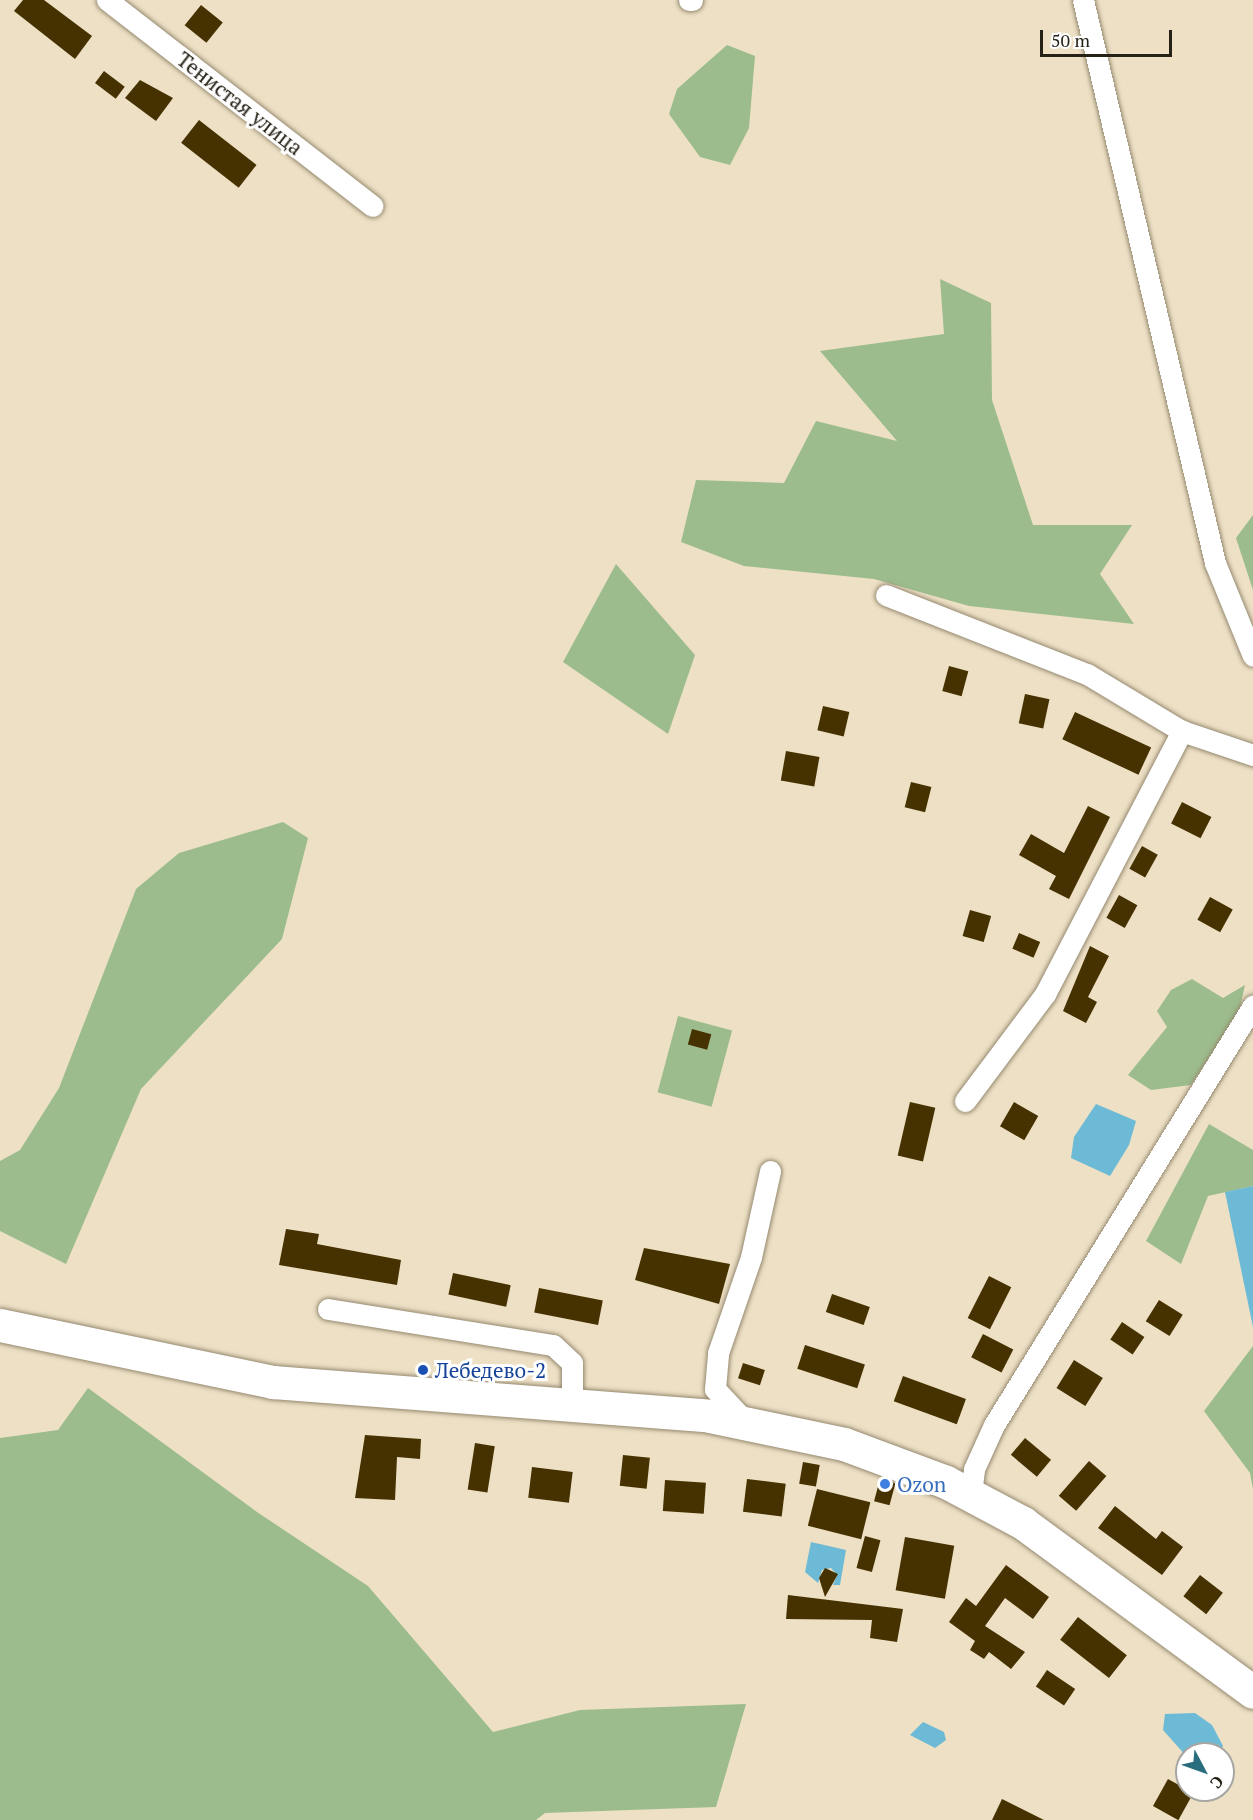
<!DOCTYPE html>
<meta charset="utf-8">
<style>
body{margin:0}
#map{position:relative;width:1253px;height:1820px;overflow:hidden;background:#ede0c5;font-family:"PT Serif",serif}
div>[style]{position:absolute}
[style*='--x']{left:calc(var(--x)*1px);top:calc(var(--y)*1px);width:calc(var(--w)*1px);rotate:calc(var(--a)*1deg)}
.green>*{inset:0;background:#9cbc8d;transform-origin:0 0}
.water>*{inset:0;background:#6cbad5}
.building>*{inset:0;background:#463100;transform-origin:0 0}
.roads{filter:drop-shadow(0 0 2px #958970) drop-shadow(0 0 2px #958970)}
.street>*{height:21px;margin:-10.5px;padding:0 10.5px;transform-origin:10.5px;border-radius:10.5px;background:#fff}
.primary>*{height:33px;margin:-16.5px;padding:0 16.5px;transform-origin:16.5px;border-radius:16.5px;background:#fff}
.dots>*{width:16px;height:16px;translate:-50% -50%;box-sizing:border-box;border:3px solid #fff;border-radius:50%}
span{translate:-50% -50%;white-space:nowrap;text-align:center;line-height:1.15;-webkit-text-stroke:6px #fff;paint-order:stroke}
.street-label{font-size:21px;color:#262117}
.transit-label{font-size:21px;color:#164399}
.left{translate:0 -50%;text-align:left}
.shop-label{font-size:21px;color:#366cbe}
.north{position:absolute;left:1175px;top:1742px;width:60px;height:60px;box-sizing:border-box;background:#fff;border:2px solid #a8a6a2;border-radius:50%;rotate:131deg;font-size:16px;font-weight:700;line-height:24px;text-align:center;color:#262117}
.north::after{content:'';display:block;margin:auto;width:21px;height:27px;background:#296d7e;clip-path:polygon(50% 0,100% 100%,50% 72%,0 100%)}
.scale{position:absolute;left:1040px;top:30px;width:132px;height:27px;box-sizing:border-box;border:3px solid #262117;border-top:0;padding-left:8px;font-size:18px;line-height:21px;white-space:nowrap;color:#262117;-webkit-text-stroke:4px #fff;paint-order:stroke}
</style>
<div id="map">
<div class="green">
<div style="clip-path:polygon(727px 45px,755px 56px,749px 128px,730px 165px,700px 157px,669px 114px,677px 89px)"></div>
<div style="clip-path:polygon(940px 279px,991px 303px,992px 400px,1033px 525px,1132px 525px,1100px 574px,1134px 624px,969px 606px,874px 579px,744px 566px,681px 542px,696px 480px,784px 483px,816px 421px,897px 441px,820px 351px,944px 334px)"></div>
<div style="clip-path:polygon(1253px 515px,1253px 590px,1236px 538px)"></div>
<div style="clip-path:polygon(616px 564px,695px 655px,668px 734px,563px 662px)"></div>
<div style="clip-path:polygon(283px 822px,308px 838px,282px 939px,141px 1089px,66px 1264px,0 1231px,0 1161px,20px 1150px,59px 1088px,136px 889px,179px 853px)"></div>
<div style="clip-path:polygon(1192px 979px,1223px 998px,1245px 985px,1239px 1012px,1191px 1085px,1151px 1090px,1128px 1075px,1167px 1027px,1157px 1011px,1171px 990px)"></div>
<div style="left:678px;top:1016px;width:56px;height:79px;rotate:15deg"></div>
<div style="clip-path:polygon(1209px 1124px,1253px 1150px,1253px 1186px,1208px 1196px,1181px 1264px,1146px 1241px)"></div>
<div style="clip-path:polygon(1253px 1346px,1253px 1489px,1250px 1473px,1204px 1411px)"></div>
<div style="clip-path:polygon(88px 1388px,257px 1512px,368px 1586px,493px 1732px,580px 1710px,746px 1704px,716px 1807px,545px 1813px,536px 1820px,0 1820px,0 1438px,58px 1430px)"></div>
</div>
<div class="water">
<div style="clip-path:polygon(1096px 1104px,1136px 1121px,1129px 1145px,1110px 1176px,1071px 1158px,1074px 1137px)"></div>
<div style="clip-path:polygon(1253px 1186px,1253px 1327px,1225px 1192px)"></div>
<div style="clip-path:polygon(811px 1542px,846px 1550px,840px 1585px,833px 1585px,837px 1575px,831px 1568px,822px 1570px,818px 1583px,805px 1572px)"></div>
<div style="clip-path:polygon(1195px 1713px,1212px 1725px,1223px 1746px,1219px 1754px,1187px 1757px,1163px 1730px,1165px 1714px)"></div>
<div style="clip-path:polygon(923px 1722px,944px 1732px,946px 1740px,935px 1748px,910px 1735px)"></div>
</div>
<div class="building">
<div style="clip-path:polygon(23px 0,44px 0,92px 36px,75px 59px,14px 11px)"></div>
<div style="left:201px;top:5px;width:28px;height:26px;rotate:39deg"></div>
<div style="left:104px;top:71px;width:26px;height:15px;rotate:37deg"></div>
<div style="clip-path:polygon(140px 80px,173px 98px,156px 121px,125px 98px)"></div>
<div style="left:199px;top:120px;width:73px;height:29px;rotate:38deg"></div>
<div style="left:949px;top:666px;width:20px;height:26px;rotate:15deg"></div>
<div style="left:1025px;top:694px;width:25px;height:30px;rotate:12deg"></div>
<div style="left:823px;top:706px;width:27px;height:25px;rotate:13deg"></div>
<div style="left:1075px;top:712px;width:84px;height:30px;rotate:25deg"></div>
<div style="left:786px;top:751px;width:34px;height:30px;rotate:10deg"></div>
<div style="left:911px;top:782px;width:21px;height:26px;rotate:14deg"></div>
<div style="left:1182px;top:802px;width:33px;height:24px;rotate:27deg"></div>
<div style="clip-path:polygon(1088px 806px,1110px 817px,1069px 899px,1049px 889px,1056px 876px,1019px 855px,1031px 834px,1064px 853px)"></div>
<div style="left:1142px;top:846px;width:18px;height:26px;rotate:29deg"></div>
<div style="left:1119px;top:895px;width:21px;height:26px;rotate:29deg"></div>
<div style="left:1210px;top:897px;width:26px;height:26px;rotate:29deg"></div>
<div style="left:970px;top:910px;width:22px;height:27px;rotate:16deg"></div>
<div style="left:1019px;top:933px;width:23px;height:17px;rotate:23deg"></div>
<div style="clip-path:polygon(1090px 946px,1109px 956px,1088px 997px,1097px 1002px,1086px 1023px,1063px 1011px)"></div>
<div style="left:692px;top:1029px;width:20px;height:16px;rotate:15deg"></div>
<div style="left:910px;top:1102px;width:26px;height:55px;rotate:13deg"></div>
<div style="left:1014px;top:1102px;width:28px;height:28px;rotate:30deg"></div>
<div style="clip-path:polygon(286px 1229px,319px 1234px,317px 1244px,401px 1260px,397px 1285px,279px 1265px)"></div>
<div style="clip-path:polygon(644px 1248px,730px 1264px,719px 1304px,635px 1280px)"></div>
<div style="left:453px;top:1273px;width:59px;height:22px;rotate:12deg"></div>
<div style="left:989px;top:1276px;width:25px;height:47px;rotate:27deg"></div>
<div style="left:539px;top:1288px;width:65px;height:25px;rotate:11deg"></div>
<div style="left:832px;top:1294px;width:40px;height:19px;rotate:19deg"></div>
<div style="left:1159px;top:1300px;width:28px;height:25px;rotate:32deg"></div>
<div style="left:1122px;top:1322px;width:27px;height:21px;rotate:34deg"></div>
<div style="left:983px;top:1334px;width:34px;height:26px;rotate:27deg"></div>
<div style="left:805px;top:1345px;width:63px;height:25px;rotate:18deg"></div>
<div style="left:1074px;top:1360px;width:34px;height:33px;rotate:32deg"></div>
<div style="left:743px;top:1363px;width:23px;height:16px;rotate:18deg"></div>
<div style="left:903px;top:1376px;width:67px;height:27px;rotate:20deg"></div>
<div style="clip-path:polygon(365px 1435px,421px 1439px,420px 1459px,397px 1457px,395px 1500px,355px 1498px)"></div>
<div style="left:1025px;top:1438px;width:34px;height:22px;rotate:40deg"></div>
<div style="left:475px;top:1443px;width:20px;height:47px;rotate:9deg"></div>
<div style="left:623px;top:1455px;width:27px;height:31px;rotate:6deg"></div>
<div style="left:1089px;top:1461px;width:23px;height:46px;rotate:41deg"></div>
<div style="left:803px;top:1462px;width:17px;height:22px;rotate:10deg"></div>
<div style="left:532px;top:1467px;width:41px;height:31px;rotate:7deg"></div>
<div style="left:747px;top:1479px;width:39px;height:33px;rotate:7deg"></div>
<div style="left:880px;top:1479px;width:16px;height:23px;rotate:15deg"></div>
<div style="left:665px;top:1480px;width:41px;height:31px;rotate:4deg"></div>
<div style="left:817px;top:1489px;width:55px;height:38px;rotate:14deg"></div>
<div style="clip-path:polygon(1115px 1506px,1156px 1539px,1162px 1531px,1183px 1547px,1162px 1575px,1098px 1528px)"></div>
<div style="left:865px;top:1536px;width:16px;height:33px;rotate:15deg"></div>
<div style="left:905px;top:1537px;width:50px;height:54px;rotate:10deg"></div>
<div style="clip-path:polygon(1006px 1565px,1049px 1597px,1033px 1619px,1005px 1598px,985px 1626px,1025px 1652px,1011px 1669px,989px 1652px,984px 1659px,970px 1650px,975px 1641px,949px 1622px,966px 1598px,976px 1606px)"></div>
<div style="clip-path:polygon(825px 1568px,838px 1574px,825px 1597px,819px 1578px)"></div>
<div style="left:1200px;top:1575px;width:29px;height:27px;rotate:38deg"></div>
<div style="clip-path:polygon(788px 1595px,903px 1609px,897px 1642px,870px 1638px,872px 1620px,786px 1619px)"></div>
<div style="left:1078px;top:1617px;width:62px;height:29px;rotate:38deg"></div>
<div style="left:1047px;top:1670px;width:34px;height:20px;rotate:34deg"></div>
<div style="left:1168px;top:1779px;width:29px;height:31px;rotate:29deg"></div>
<div style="clip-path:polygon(1002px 1799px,1044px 1820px,992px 1820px)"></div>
</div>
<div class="roads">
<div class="street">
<div style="--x:107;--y:0;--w:336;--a:37.8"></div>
<div style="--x:689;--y:0;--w:3;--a:0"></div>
<div style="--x:1083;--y:0;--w:578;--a:76.8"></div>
<div style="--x:1215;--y:563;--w:100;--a:67.8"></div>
<div style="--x:886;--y:595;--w:216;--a:21.5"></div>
<div style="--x:1087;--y:674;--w:111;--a:31"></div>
<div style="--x:1182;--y:731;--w:75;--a:18.7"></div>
<div style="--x:965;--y:1101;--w:134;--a:-53.2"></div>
<div style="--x:1045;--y:994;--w:297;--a:-62.5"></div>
<div style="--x:328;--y:1309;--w:228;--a:9.1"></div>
<div style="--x:553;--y:1345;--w:26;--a:43"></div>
<div style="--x:572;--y:1363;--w:44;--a:90"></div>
<div style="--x:745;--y:1421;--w:44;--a:-133.2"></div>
<div style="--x:715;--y:1389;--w:36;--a:-85"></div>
<div style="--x:718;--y:1353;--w:102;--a:-71"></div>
<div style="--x:751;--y:1257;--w:88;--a:-77.5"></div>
<div style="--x:971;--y:1494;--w:25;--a:-83"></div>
<div style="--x:974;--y:1469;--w:48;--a:-65.6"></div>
<div style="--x:994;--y:1425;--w:493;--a:-58.3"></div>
</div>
<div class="primary">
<div style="--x:0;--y:1325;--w:279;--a:11.8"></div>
<div style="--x:273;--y:1382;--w:438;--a:4.4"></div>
<div style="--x:710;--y:1416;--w:137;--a:11.8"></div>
<div style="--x:844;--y:1444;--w:109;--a:20.4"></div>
<div style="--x:946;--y:1482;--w:87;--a:28"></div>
<div style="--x:1023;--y:1523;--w:285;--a:36.3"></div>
</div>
</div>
<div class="dots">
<div style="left:423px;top:1370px;background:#1a4fb4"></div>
<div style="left:885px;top:1484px;background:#3f7fe0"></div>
</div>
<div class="street-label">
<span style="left:240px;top:103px;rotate:38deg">Тенистая улица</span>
</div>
<div class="transit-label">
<span class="left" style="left:435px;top:1370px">Лебедево-2</span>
</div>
<div class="shop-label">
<span class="left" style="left:897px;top:1484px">Ozon</span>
</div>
<div class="north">С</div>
<div class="scale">50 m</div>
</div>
